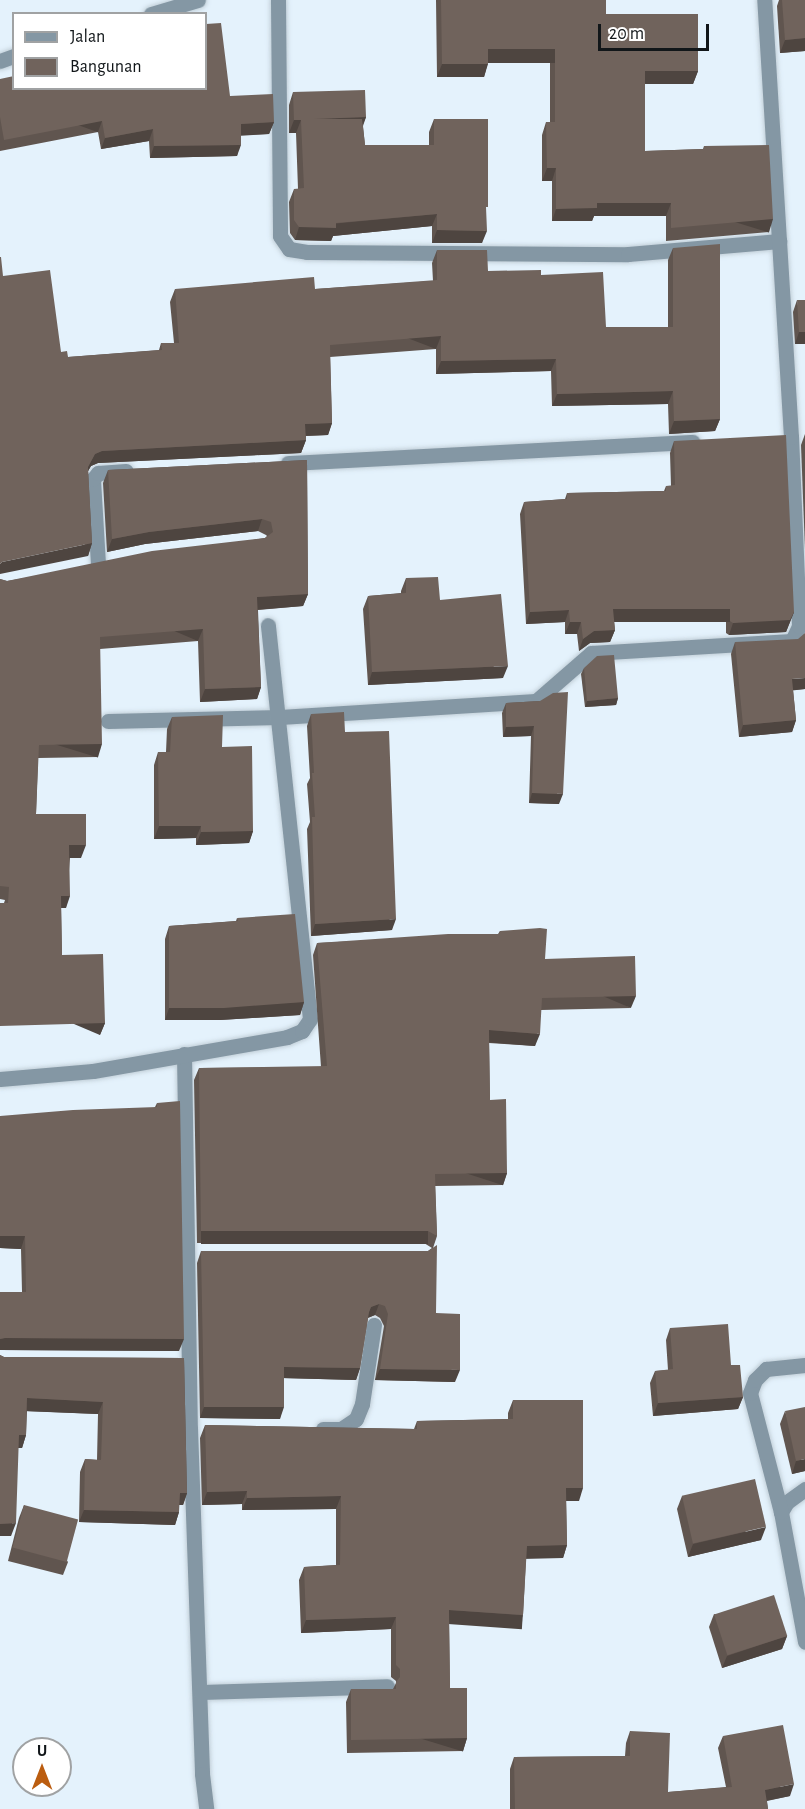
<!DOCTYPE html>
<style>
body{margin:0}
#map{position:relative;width:805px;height:1809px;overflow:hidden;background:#e4f2fc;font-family:"Alegreya Sans",sans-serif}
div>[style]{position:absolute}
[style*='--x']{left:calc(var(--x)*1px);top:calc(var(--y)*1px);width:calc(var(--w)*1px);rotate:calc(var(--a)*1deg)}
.roads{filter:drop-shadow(0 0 2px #c2cfd8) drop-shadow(0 0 2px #c2cfd8)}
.street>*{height:15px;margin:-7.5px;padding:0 7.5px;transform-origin:7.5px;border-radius:7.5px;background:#8497a4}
.wall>*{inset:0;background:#60554f}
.shaded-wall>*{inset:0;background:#4e4540;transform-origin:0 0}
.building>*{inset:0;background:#70635c;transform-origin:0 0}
span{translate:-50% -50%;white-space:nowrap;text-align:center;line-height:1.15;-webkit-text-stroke:4.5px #fff;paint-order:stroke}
.legend{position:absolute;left:12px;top:12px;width:195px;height:78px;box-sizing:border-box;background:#fff;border:2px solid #a0a2a3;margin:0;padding:8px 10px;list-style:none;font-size:18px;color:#111619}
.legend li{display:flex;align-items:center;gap:12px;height:30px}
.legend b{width:30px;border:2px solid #a0a2a3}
.north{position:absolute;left:12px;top:1737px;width:60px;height:60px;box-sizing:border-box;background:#fff;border:2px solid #a0a2a3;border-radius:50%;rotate:0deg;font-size:16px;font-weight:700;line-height:24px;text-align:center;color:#111619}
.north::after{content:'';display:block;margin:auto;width:21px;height:27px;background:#bb5d10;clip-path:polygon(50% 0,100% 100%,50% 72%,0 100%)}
.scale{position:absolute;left:598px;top:24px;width:111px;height:27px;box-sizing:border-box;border:3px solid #111619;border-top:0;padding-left:8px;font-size:18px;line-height:21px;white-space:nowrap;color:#111619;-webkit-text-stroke:4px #fff;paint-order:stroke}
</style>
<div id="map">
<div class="roads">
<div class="street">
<div style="--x:278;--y:0;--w:236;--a:89.5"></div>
<div style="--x:280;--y:236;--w:16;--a:55"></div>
<div style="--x:289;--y:249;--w:18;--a:9"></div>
<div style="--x:307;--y:252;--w:321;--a:0.4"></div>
<div style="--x:628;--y:254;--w:152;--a:-4.9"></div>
<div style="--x:151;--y:14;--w:49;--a:-16.6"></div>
<div style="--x:0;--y:61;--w:15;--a:-20"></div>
<div style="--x:288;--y:463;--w:405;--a:-3"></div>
<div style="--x:98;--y:564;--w:85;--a:-93.4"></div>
<div style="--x:93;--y:479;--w:8;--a:-50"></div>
<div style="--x:98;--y:473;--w:28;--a:-4"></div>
<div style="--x:108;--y:721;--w:172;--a:-1.3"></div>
<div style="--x:280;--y:717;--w:256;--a:-3.6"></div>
<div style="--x:536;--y:701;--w:73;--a:-41.1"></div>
<div style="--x:591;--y:653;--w:201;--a:-3.4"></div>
<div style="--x:792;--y:641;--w:17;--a:-65"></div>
<div style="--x:799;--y:626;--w:189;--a:-92.4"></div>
<div style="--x:791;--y:437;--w:438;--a:-93.5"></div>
<div style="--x:184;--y:1054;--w:374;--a:89.1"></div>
<div style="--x:190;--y:1428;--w:346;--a:88"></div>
<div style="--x:202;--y:1774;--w:35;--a:83"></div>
<div style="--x:0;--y:1079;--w:93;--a:-4.9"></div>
<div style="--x:93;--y:1071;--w:197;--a:-9.9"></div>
<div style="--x:287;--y:1037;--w:16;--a:-22"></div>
<div style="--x:302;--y:1031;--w:14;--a:-56"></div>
<div style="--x:310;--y:1019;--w:396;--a:-96.1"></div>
<div style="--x:323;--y:1429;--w:18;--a:0"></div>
<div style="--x:341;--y:1429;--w:18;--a:-34"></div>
<div style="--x:356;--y:1419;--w:16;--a:-68"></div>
<div style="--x:362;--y:1404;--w:80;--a:-81.4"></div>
<div style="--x:805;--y:1489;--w:22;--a:144"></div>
<div style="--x:787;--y:1502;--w:12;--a:121"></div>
<div style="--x:781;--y:1512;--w:132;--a:79.5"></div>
<div style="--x:781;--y:1512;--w:123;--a:-104.6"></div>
<div style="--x:750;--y:1393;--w:14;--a:-69"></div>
<div style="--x:755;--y:1380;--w:16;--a:-45"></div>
<div style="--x:766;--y:1369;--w:39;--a:-6"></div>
<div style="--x:201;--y:1692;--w:186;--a:-1.8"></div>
</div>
</div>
<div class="wall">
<div style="clip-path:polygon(436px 0,606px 0,606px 14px,698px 71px,693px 84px,645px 84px,645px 151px,703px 149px,704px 146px,769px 232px,666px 241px,666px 216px,594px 216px,592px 221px,552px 221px,552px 181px,542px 181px,542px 135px,546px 122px,550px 122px,550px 62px,488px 62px,484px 77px,437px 77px)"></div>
<div style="clip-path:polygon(779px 0,805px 0,805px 51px,780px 53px,777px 6px)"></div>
<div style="clip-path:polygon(0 79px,230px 96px,274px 122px,269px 134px,241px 135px,237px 156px,150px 158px,149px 141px,101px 149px,98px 132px,0 151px)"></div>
<div style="clip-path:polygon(293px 92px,366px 117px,363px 126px,365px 145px,429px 145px,429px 132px,434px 119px,486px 213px,482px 243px,432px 243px,432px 226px,333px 236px,331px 241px,295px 240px,290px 233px,289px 202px,294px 189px,298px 189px,296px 133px,289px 133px,289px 105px)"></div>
<div style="clip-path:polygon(673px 248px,720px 419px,715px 431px,669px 434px,668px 404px,552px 406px,551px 371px,436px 374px,436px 349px,330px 357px,332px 423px,328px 435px,306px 436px,306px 440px,301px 453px,98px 463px,91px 466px,88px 471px,92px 543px,88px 556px,3px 276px,61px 352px,68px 357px,159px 350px,161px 343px,174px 343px,170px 302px,175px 289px,315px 289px,433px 281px,432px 263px,437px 250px,488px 271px,541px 275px,606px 327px,668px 327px,668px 260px)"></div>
<div style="clip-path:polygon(797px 300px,805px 344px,795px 344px,793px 312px)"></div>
<div style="clip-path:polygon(805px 434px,805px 549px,801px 445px)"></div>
<div style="clip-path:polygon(674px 441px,794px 612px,786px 632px,729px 635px,726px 633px,726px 621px,614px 621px,615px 630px,610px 642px,590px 643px,579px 651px,577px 634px,565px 634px,565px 622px,526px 624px,520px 514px,524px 502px,565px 499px,567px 493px,664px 491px,666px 486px,671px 486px,670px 453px)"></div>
<div style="clip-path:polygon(307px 460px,308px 594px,303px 606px,258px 610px,261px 687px,257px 699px,200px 702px,198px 641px,100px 649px,98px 757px,38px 758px,36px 814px,81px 858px,70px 858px,66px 908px,61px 908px,62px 955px,105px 1023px,100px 1035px,4px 903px,5px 900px,0 899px,0 579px,7px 581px,265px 538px,267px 536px,266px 535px,258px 531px,145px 544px,107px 552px,103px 483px,108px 470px)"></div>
<div style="clip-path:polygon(406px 578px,440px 600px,503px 678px,368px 685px,363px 609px,368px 596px,401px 593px,401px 591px)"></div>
<div style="clip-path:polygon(735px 642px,805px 689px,793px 690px,796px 720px,792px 732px,739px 737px,731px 654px)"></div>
<div style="clip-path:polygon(584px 668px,618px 698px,616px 705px,585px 707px,581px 674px)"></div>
<div style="clip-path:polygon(540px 701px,559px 804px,529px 803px,531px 736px,503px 737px,502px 713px,506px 703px)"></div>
<div style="clip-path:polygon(311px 714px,345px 732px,392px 930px,311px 936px,307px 829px,310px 822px,307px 784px,310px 778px,307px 726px)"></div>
<div style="clip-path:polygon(172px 717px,222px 747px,253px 831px,249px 843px,196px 845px,196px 838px,154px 839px,154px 765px,158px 752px,166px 752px,167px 729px)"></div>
<div style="clip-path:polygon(237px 918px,304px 1002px,300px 1015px,220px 1020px,165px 1020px,165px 939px,169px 926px,236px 921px)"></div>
<div style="clip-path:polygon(500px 931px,545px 959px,631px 1008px,541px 1010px,535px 1046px,489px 1043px,490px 1100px,507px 1173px,503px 1185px,435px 1186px,437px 1236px,433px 1248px,436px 1313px,455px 1382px,375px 1380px,384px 1326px,380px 1318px,375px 1315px,368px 1318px,360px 1368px,356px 1380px,284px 1378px,280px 1419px,200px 1418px,197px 1263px,201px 1251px,428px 1251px,432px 1248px,424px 1243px,197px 1243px,194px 1080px,199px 1068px,321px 1067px,313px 955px,317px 943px,498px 934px)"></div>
<div style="clip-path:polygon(157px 1103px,179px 1351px,0 1350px,0 1292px,22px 1292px,21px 1249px,0 1248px,155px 1107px)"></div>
<div style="clip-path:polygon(670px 1328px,743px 1397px,738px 1409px,653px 1416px,650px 1383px,655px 1371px,668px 1370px,666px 1340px)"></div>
<div style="clip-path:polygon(0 1355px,4px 1357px,184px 1358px,187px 1493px,183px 1505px,179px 1505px,179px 1512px,175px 1525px,79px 1522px,80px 1472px,85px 1459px,97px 1460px,98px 1414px,27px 1411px,26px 1435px,22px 1448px,18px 1448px,11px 1536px,0 1536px)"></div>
<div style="clip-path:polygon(513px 1400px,579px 1501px,566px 1501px,567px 1545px,563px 1558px,526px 1558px,523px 1615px,518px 1628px,449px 1623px,450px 1688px,467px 1738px,463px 1751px,347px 1753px,346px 1702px,351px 1689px,393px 1689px,396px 1683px,396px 1681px,391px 1677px,391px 1629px,301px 1633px,299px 1580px,304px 1567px,336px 1565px,336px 1509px,242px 1510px,242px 1504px,202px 1505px,200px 1438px,205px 1425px,414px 1429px,417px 1421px,508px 1419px,508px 1413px)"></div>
<div style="clip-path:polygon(785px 1411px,805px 1471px,792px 1474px,780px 1424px)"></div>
<div style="clip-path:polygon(682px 1496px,761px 1540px,688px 1557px,677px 1509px)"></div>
<div style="clip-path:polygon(24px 1505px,68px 1562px,63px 1575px,8px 1561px,19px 1518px)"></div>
<div style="clip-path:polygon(714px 1614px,787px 1636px,782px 1649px,722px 1668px,709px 1627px)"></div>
<div style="clip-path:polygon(630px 1731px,668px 1792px,726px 1787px,718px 1748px,723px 1736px,790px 1796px,767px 1801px,768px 1809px,510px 1809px,510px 1769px,514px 1757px,625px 1756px,626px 1743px)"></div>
</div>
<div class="shaded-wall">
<div style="clip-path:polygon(805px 38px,805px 51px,780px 53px,785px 40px)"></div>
<div style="left:488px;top:49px;width:67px;height:14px"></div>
<div style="clip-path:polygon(442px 64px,488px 64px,484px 77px,437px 77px)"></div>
<div style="clip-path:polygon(645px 71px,698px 71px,693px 84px,640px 84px)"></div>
<div style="clip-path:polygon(366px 117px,361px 129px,313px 119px)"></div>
<div style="clip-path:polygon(294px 120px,301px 120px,296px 133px,289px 133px)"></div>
<div style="left:102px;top:121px;width:12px;height:100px;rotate:110deg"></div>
<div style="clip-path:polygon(274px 122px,269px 134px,237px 136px,241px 124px)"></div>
<div style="clip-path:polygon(153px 129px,149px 141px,101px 149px,105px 138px)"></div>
<div style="clip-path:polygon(241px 145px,237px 156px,150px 158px,154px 146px)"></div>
<div style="clip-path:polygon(547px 168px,556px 168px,552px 181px,542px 181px)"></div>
<div style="clip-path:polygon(597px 203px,671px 203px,666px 216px,594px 216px,592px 221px,552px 221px,556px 209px)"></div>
<div style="clip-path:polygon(437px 214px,432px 226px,333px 236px,331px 241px,295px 240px,299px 227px)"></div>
<div style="left:773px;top:219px;width:14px;height:102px;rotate:107deg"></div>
<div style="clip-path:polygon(437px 230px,487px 231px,482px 243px,432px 243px)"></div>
<div style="clip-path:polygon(799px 332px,805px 332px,805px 344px,795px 344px)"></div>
<div style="left:441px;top:336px;width:14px;height:111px;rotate:111deg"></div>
<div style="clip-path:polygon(556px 359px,551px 371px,436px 374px,441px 361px)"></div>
<div style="clip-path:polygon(673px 391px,668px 404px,552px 406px,557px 394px)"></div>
<div style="clip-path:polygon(720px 419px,715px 431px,669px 434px,674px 421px)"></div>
<div style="clip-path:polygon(332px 423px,328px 435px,301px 436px,305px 424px)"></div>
<div style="clip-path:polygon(306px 440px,301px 453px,98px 463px,91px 466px,83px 480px,88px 467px,95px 454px,102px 451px)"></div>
<div style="clip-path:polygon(262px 519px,258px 531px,145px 544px,107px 552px,112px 539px,149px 532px)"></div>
<div style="clip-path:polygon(92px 543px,88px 556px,0 574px,0 564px,2px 562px)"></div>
<div style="clip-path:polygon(308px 594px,303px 606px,253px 610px,257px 597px)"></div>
<div style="left:613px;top:609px;width:117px;height:13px"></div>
<div style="clip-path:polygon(569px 610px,565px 622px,526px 624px,530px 612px)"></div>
<div style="clip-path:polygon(794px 612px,786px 632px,729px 635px,733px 623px)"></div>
<div style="clip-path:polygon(570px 622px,581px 622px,577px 634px,565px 634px)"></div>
<div style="left:203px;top:629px;width:13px;height:103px;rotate:113deg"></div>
<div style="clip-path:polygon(615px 630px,610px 642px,590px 643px,579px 651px,583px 639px,594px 631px)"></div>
<div style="clip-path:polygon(508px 666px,503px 678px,368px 685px,372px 672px)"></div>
<div style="clip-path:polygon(805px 678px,805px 689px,788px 691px,792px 679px)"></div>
<div style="clip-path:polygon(261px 687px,257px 699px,200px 702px,205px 689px)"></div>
<div style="clip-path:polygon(618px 698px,616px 705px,585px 707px,587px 701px)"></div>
<div style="clip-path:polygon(796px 720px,792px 732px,739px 737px,743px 725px)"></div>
<div style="clip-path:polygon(534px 726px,531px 736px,503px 737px,506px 727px)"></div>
<div style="left:102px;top:744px;width:14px;height:63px;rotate:107deg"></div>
<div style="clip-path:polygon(532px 793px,563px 794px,559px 804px,529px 803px)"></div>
<div style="clip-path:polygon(159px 826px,201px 826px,196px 838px,154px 839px)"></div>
<div style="clip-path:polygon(253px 831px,249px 843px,196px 845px,201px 832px)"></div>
<div style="clip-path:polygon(69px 845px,86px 845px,81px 858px,65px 858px)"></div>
<div style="clip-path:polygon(61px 896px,70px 896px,66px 908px,56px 908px)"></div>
<div style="clip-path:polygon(396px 919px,392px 930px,311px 936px,315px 924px)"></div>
<div style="left:636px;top:996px;width:13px;height:94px;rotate:113deg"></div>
<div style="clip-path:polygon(304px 1002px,300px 1015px,220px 1020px,165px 1020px,169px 1008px)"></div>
<div style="left:105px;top:1023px;width:13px;height:105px;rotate:113deg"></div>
<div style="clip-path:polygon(489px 1030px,540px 1034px,535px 1046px,484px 1042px)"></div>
<div style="left:507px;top:1173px;width:13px;height:72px;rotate:108deg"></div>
<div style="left:201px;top:1231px;width:227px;height:13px"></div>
<div style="clip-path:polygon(0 1236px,25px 1236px,21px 1249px,0 1248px)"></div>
<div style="clip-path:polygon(379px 1304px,375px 1315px,367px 1318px,365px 1323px,371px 1307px)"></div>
<div style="clip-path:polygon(5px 1338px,184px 1339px,179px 1351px,0 1350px,0 1339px)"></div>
<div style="clip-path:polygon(284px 1367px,360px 1368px,356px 1380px,280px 1378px)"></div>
<div style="clip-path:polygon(380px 1369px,460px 1370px,455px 1382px,375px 1380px)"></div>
<div style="clip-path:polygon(743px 1397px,738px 1409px,653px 1416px,658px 1403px)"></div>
<div style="clip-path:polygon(27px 1398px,103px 1402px,98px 1414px,22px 1411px)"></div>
<div style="clip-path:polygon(204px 1407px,284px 1407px,280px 1419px,200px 1418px)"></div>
<div style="clip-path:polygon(19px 1435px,26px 1435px,22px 1448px,14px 1448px)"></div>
<div style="clip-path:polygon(805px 1459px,805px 1471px,792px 1474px,796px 1461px)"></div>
<div style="clip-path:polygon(566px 1488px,583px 1488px,579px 1501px,561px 1501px)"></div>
<div style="clip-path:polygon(247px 1491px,242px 1504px,202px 1505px,207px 1492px)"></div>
<div style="clip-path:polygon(180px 1493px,187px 1493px,183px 1505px,175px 1505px)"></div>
<div style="clip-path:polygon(341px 1496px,336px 1509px,242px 1510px,247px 1498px)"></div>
<div style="clip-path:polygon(84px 1510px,179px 1512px,175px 1525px,79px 1522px)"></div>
<div style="clip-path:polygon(16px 1523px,11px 1536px,0 1536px,0 1524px)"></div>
<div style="clip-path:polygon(766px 1527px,761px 1540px,688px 1557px,693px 1544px)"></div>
<div style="clip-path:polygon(567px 1545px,563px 1558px,522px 1559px,527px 1546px)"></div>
<div style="left:449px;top:1610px;width:74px;height:14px;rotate:4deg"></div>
<div style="clip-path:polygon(396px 1617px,391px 1629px,301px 1633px,306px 1620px)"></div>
<div style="clip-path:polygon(787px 1636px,782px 1649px,722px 1668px,727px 1656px)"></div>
<div style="left:467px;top:1738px;width:14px;height:116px;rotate:107deg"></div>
<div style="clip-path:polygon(794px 1784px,790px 1796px,760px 1802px,765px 1790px)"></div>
</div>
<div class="building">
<div style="clip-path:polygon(441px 0,606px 0,606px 14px,698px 14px,698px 71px,645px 71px,645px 151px,704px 149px,704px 146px,769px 145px,773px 219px,671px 228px,671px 203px,597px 203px,597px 208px,556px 209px,556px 168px,547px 168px,546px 122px,555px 122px,555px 49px,488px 49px,488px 64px,442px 64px)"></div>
<div style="clip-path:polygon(782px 0,805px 0,805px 38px,785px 40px)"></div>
<div style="clip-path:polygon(221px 23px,230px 96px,273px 94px,274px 122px,241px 124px,241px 145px,154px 146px,153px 129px,105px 138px,102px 121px,4px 140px,0 117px,0 79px,14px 76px,14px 88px,206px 88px,206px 24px)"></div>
<div style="clip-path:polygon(365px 90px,366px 117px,313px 119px,362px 119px,365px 145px,434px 145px,434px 119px,488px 119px,488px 207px,486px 207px,487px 231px,437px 230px,437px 214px,336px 223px,336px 228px,299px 227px,294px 220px,294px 189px,304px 188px,301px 120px,294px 120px,293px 92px)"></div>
<div style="clip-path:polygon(720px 244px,720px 419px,674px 421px,673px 391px,557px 394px,556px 359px,441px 361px,441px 336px,330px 345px,332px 423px,305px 424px,306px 440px,102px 451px,95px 454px,88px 467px,92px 543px,2px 562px,0 564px,0 257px,1px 257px,3px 276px,50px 270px,61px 352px,67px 351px,68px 357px,162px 350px,161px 343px,179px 343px,175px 289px,314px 277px,315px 289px,437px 280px,437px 250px,487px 250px,488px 271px,541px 270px,541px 275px,603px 272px,606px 327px,673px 327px,673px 248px)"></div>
<div style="clip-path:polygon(797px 300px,805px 300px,805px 332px,799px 332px)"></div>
<div style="clip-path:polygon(786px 435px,794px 612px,790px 620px,733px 623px,730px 621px,730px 609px,613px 609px,615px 630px,594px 631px,583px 639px,581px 622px,570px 622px,569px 610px,530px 612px,524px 502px,567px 499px,567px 493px,666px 491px,666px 486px,675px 485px,674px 441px)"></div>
<div style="clip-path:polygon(307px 460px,308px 594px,257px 597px,261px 687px,205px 689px,203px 629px,100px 637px,102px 744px,39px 745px,36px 814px,86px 814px,86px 845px,69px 845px,70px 896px,61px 896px,62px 955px,103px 954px,105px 1023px,0 1026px,0 903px,8px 903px,9px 887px,0 886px,0 579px,7px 581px,152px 551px,265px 538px,273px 532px,271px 522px,262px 519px,149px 532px,112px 539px,108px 470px)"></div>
<div style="clip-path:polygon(438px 577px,440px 600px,501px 594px,508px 666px,372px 672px,368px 596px,406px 593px,406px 578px)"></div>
<div style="clip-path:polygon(805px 633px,805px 678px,792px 679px,796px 720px,743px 725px,735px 642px,798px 639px)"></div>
<div style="clip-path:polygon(614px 655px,618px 698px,587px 701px,584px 668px,597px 656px)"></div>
<div style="clip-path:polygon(568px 692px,563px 794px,532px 793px,534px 726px,506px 727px,506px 703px,540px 701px,553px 693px)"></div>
<div style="clip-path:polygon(344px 712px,345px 732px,389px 731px,396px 919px,315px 924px,312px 817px,315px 817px,312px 773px,314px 773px,311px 714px)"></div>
<div style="clip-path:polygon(223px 715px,222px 747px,252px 746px,253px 831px,201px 832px,201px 826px,159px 826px,158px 752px,170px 752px,172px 717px)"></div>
<div style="clip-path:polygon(295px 914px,304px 1002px,224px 1008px,169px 1008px,169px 926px,238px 921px,237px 918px)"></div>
<div style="clip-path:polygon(540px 928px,547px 929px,545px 959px,635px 956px,636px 996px,542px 998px,540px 1034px,489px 1030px,490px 1100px,506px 1099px,507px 1173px,435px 1174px,437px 1236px,428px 1231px,201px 1231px,199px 1068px,327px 1066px,317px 943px,448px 934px,499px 934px,500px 931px)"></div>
<div style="clip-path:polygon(180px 1101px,184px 1339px,5px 1338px,0 1339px,0 1292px,26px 1292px,25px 1236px,0 1236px,0 1116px,73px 1110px,157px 1107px,157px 1103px)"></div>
<div style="clip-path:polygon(437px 1245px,436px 1313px,460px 1314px,460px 1370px,380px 1369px,388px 1314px,385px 1306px,379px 1304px,371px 1307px,369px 1312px,360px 1368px,284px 1367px,284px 1407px,204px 1407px,201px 1251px,428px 1251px)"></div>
<div style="clip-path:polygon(728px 1324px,731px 1365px,740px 1365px,743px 1397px,658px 1403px,655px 1371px,673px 1369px,670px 1328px)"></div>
<div style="clip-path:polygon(0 1355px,4px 1357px,184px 1358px,187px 1493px,180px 1493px,179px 1512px,84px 1510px,85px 1459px,101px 1460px,103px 1402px,27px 1398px,26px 1435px,19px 1435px,16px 1523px,0 1524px)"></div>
<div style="clip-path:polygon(513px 1400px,583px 1400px,583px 1488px,566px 1488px,567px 1545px,527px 1546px,523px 1615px,449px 1610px,450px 1688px,467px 1688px,467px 1738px,351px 1740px,351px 1689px,396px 1689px,396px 1682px,400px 1677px,400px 1669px,396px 1665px,396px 1617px,306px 1620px,304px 1567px,340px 1565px,341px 1496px,247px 1498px,247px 1491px,207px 1492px,205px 1425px,417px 1429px,417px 1421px,513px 1419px)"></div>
<div style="clip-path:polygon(805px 1407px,805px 1459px,796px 1461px,785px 1411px)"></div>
<div style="left:755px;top:1479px;width:49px;height:75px;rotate:77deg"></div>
<div style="left:24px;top:1505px;width:56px;height:44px;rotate:15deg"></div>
<div style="left:774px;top:1595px;width:43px;height:63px;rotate:72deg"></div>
<div style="clip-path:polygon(783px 1725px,794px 1784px,765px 1790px,768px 1809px,515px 1809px,514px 1757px,630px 1756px,630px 1731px,670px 1733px,668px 1792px,732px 1787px,723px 1736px)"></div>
</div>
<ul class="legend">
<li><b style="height:8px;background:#8497a4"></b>Jalan</li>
<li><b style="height:16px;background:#70635c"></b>Bangunan</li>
</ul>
<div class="north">U</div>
<div class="scale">20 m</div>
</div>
